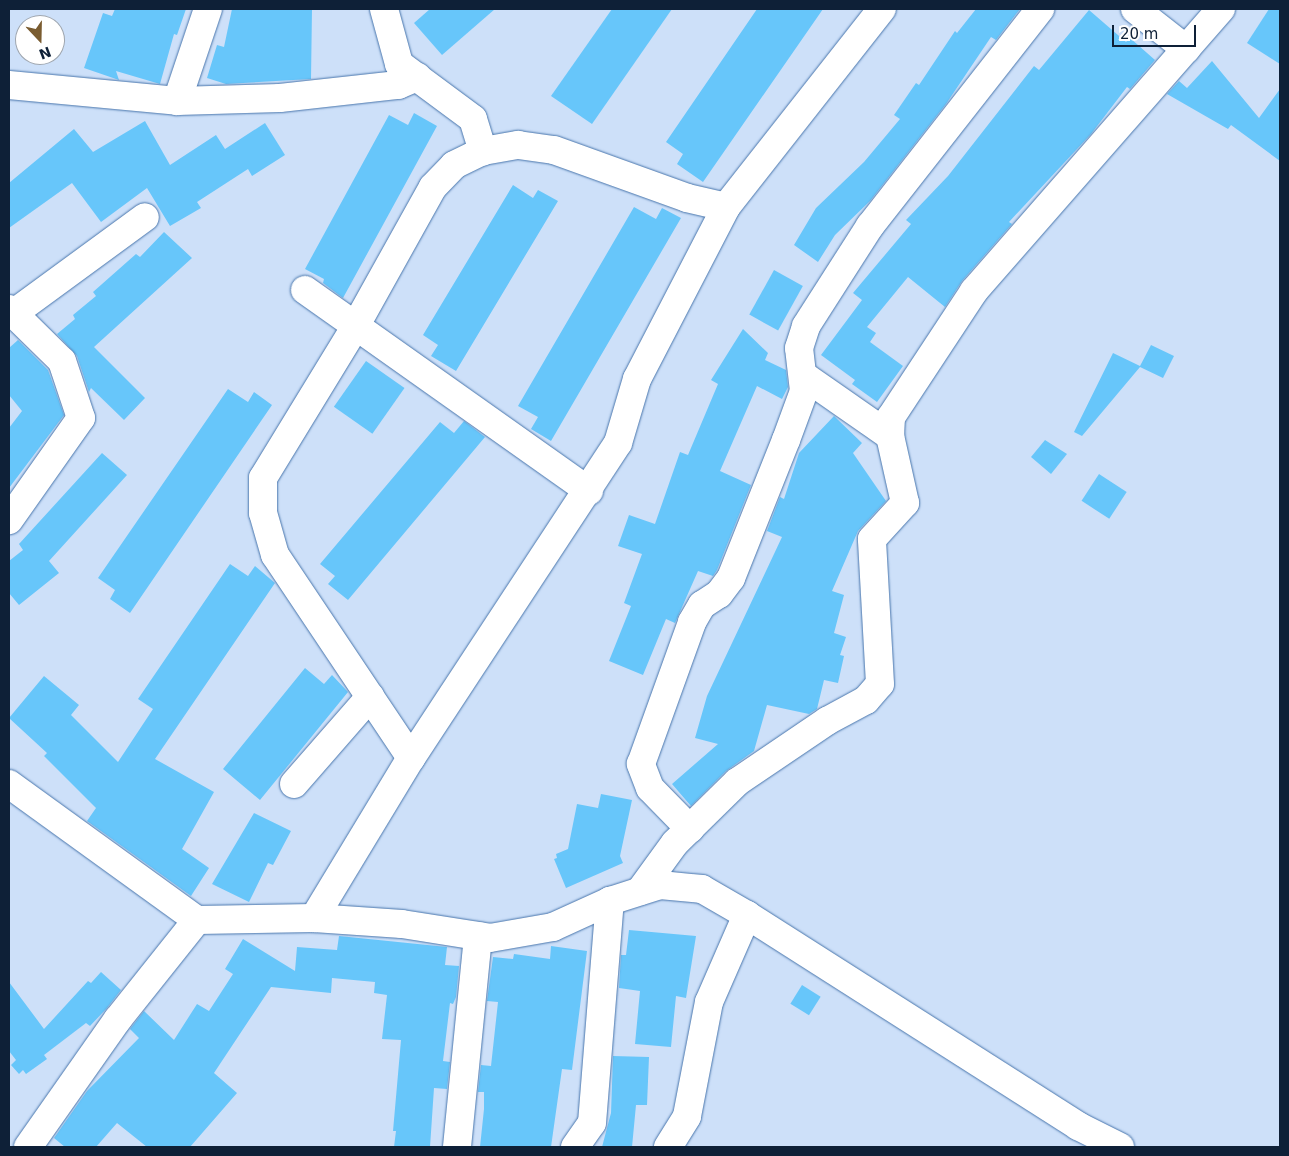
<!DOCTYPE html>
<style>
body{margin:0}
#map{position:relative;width:1289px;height:1156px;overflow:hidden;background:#cde0f9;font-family:"DejaVu Sans",sans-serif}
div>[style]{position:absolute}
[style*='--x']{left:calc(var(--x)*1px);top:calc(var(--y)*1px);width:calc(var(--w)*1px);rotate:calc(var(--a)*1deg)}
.building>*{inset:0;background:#67c6fa;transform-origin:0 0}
.roads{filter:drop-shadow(0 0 1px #4875ac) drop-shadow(0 0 1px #4875ac)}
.street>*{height:28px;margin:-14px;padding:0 14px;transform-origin:14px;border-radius:14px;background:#fff}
span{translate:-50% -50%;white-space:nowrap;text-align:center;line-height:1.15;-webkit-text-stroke:4px #fff;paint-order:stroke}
.frame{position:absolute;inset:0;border:10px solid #0e2037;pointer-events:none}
.north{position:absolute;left:15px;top:15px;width:50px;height:50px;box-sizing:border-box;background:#fff;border:1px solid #9fa6af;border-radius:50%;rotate:159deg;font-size:14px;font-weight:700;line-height:20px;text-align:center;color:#0e2037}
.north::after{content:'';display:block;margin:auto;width:18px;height:22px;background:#7a5c30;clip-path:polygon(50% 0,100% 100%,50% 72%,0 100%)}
.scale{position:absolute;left:1112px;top:25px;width:84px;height:22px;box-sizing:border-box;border:2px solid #0e2037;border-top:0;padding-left:6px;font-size:15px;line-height:18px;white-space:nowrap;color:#0e2037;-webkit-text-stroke:4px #fff;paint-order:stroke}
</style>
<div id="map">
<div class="building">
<div style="clip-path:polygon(115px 9px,186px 9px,177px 35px,174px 34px,160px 84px,116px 71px,119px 80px,84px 68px,103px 13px,112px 16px)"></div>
<div style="clip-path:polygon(232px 9px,312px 9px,311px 79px,226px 84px,207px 78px,217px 45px,224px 47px)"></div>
<div style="clip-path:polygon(430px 9px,495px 9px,442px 55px,414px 23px)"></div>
<div style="clip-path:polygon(612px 9px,672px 9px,592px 124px,551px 96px)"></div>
<div style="clip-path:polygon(757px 9px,823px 9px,703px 182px,677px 164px,683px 154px,666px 142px)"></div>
<div style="clip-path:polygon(976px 9px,1020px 9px,996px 40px,991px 37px,946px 104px,870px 201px,835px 235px,818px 262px,794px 245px,816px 208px,864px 162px,900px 119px,894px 115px,916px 83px,919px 85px,955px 31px,957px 33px)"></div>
<div style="clip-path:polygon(1269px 9px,1280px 9px,1280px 64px,1247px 43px)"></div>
<div style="clip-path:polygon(1089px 10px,1126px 42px,1130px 38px,1155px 60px,1130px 89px,1127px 87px,1091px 134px,1009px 222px,1012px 224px,962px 281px,945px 307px,908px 277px,867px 327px,876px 333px,870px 342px,903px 366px,877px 402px,852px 384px,855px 380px,821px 355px,862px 300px,853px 293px,911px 224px,906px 220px,948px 176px,1034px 66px,1039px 70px)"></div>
<div style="clip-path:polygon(1212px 61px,1259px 118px,1280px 89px,1280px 161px,1231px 125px,1228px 129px,1167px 94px,1179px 81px,1187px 88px)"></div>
<div style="clip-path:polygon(414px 113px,437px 126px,343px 298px,323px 283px,324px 279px,305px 269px,389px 115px,408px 125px)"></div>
<div style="clip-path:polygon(145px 121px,170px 165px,216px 135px,225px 149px,265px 123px,285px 155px,252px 176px,248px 169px,197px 202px,201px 208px,170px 226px,147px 188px,101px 222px,72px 183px,9px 228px,9px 183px,74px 129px,93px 152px)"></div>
<div style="clip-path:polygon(513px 185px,533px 198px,538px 190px,558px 201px,456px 371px,431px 356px,438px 345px,423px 335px)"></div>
<div style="clip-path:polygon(634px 207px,656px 219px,662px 208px,681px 218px,551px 441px,531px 429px,538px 417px,518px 406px)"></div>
<div style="clip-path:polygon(164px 232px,192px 258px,94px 347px,145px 398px,124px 420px,91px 388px,89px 392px,77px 356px,57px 334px,75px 319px,73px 315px,96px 296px,93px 292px,136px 254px,140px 257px)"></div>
<div style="left:774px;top:270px;width:33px;height:51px;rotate:29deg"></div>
<div style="clip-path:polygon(743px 329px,768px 353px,765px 360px,786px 370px,788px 387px,782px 399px,757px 386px,720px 471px,751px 485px,717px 570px,713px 576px,698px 571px,675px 623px,666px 619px,643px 675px,609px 661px,631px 606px,624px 603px,642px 554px,618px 546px,629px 515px,655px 524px,680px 452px,688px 455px,718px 384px,711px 380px)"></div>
<div style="clip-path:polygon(18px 340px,48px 370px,64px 415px,9px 488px,9px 428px,22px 411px,9px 395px,9px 348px)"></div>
<div style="clip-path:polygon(1151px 345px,1174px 356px,1163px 378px,1140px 367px,1082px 436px,1074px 432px,1113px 353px,1140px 366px)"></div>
<div style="left:366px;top:361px;width:47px;height:56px;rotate:35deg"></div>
<div style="clip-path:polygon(228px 389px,248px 402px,254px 392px,272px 405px,130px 613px,110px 599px,115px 590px,98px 578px)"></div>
<div style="clip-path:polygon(834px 416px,862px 443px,853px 453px,886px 501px,858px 531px,832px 591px,844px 595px,834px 633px,846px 637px,840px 655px,844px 656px,838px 683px,824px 680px,817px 709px,809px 714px,767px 705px,754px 751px,726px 771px,691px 806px,672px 784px,718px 744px,695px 738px,707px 696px,782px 537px,767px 531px,780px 497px,784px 499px,799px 453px)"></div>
<div style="clip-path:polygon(464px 421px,485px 437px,348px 600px,328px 584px,335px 576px,320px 564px,440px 422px,454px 433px)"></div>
<div style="clip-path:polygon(1045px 440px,1067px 454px,1051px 474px,1031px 457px)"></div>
<div style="clip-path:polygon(102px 453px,127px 475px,49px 561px,59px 573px,19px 605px,9px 593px,9px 561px,23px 550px,19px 544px)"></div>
<div style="left:1099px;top:474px;width:33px;height:32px;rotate:33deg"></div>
<div style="clip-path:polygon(230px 564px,248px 576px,255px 566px,275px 583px,155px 759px,214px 792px,182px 849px,209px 868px,191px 896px,87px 821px,96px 808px,44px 756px,47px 753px,9px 718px,44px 676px,79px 705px,71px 715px,118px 762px,153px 709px,138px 699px)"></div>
<div style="clip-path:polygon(305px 668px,324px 684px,332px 675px,348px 692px,260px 800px,223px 769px)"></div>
<div style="clip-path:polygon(601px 794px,632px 800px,620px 856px,623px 863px,566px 888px,554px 859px,557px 858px,556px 854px,568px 849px,577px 804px,598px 808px)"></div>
<div style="clip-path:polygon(254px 813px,291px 831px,273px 865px,268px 863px,249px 902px,212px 884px)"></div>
<div style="clip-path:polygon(629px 930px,696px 936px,686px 998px,676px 996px,671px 1047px,635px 1044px,640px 991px,619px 988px,621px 955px,626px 955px)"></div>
<div style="clip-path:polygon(339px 936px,447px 947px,445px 965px,459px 966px,456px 997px,453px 1004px,450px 1003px,443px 1061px,450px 1062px,447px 1089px,434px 1088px,430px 1147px,394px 1147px,396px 1131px,393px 1131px,401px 1040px,382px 1039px,387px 995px,374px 993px,375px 982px,332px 978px,331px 993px,271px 987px,214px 1073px,237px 1093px,190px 1147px,147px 1147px,117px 1123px,96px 1147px,65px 1147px,54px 1138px,87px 1091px,139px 1038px,130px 1029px,144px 1011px,174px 1040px,197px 1004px,209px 1011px,233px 974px,225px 969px,243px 939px,295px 971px,297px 947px,337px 950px)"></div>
<div style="clip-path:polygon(551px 946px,587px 951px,572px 1070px,562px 1069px,551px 1147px,480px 1147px,484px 1109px,484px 1092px,478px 1092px,481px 1065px,491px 1066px,498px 1002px,487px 1001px,493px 957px,513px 959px,514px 954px,550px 959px)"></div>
<div style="clip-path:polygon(101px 972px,121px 990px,107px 1008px,90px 1026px,86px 1023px,44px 1055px,47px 1059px,26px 1074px,23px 1070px,19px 1074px,11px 1065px,16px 1060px,9px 1051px,9px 982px,44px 1029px,88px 981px,91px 983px)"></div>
<div style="left:802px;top:985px;width:22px;height:22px;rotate:32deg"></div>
<div style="clip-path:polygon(613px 1056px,649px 1057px,647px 1105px,636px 1105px,632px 1147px,602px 1147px,611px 1113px)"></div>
</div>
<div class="roads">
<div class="street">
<div style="--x:384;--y:9;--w:57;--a:74.7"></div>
<div style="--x:399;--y:64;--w:92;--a:36.6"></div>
<div style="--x:473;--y:119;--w:34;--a:73"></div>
<div style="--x:1135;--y:9;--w:65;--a:38.1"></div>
<div style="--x:9;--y:85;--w:169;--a:5.4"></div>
<div style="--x:177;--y:101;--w:103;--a:-1.7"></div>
<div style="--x:280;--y:98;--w:119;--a:-6.3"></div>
<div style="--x:398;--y:85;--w:21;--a:-23"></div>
<div style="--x:177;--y:101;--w:97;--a:-71.4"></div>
<div style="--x:305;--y:290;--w:348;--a:35.3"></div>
<div style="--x:9;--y:309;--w:74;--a:44.5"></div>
<div style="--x:62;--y:361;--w:60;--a:71.6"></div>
<div style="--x:81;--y:418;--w:125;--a:125.2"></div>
<div style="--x:14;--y:313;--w:162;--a:-36.2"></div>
<div style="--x:804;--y:376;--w:105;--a:34.9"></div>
<div style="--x:411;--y:758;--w:244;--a:-123.8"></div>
<div style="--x:275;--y:555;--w:44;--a:-105.9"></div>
<div style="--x:263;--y:513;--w:35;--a:-90"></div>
<div style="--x:263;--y:478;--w:177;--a:-58.6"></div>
<div style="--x:355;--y:327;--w:160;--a:-60.9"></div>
<div style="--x:433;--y:187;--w:30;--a:-46"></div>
<div style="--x:454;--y:165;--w:32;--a:-26"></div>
<div style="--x:483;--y:151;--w:36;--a:-10"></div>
<div style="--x:518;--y:145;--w:36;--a:8"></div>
<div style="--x:554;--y:150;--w:141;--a:19.8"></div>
<div style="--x:687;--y:198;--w:40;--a:13"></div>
<div style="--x:9;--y:784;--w:232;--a:35.9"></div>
<div style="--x:197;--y:920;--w:117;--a:-1"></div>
<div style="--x:314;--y:918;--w:88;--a:3.9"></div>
<div style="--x:402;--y:924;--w:89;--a:9"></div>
<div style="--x:490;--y:938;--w:64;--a:-9.9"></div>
<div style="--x:553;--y:927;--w:63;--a:-24.5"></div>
<div style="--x:610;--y:901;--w:52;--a:-17.7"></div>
<div style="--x:660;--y:885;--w:42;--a:5.4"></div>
<div style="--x:702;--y:889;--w:52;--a:30"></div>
<div style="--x:747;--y:915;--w:393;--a:32.5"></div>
<div style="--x:1078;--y:1126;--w:47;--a:26.6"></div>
<div style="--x:294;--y:784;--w:116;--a:-48.9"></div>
<div style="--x:690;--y:829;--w:57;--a:-134.3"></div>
<div style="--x:650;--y:788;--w:26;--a:-111"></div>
<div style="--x:641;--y:764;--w:151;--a:-70.2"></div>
<div style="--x:692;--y:622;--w:20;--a:-60"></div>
<div style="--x:702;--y:605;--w:20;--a:-33"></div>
<div style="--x:719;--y:594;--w:20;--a:-53"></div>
<div style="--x:731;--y:578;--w:149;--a:-68.3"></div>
<div style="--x:786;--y:440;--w:52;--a:-69.8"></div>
<div style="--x:804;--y:391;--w:43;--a:-96.6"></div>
<div style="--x:799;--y:348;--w:23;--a:-72"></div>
<div style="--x:806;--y:326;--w:119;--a:-57.4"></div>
<div style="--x:870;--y:226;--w:276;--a:-51.9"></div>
<div style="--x:640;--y:891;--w:59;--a:-53.9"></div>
<div style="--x:675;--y:843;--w:87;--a:-44.5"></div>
<div style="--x:737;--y:782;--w:109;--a:-34.1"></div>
<div style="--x:827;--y:721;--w:44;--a:-28.3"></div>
<div style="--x:866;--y:700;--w:21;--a:-49"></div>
<div style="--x:880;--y:684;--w:145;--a:-93.2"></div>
<div style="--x:872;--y:539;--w:49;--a:-47.5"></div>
<div style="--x:905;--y:503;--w:69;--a:-102.6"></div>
<div style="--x:890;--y:436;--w:19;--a:-87"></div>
<div style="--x:891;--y:417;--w:151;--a:-56.6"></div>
<div style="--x:974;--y:291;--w:375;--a:-48.8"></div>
<div style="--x:314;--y:918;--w:187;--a:-58.8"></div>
<div style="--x:411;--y:758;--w:377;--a:-56.7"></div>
<div style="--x:618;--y:443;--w:67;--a:-73.5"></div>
<div style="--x:637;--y:379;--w:194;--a:-62.6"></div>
<div style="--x:726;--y:207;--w:252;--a:-51.8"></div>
<div style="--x:28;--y:1147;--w:156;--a:-54.9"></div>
<div style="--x:118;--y:1019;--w:127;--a:-51.4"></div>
<div style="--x:457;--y:1147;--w:212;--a:-84.3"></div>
<div style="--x:575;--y:1147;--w:29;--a:-55"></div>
<div style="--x:592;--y:1123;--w:223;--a:-85.4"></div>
<div style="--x:668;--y:1147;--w:36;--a:-58"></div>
<div style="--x:687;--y:1116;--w:116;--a:-79.1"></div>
<div style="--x:709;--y:1002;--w:95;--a:-66.4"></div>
</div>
</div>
<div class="frame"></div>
<div class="north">N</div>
<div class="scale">20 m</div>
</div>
